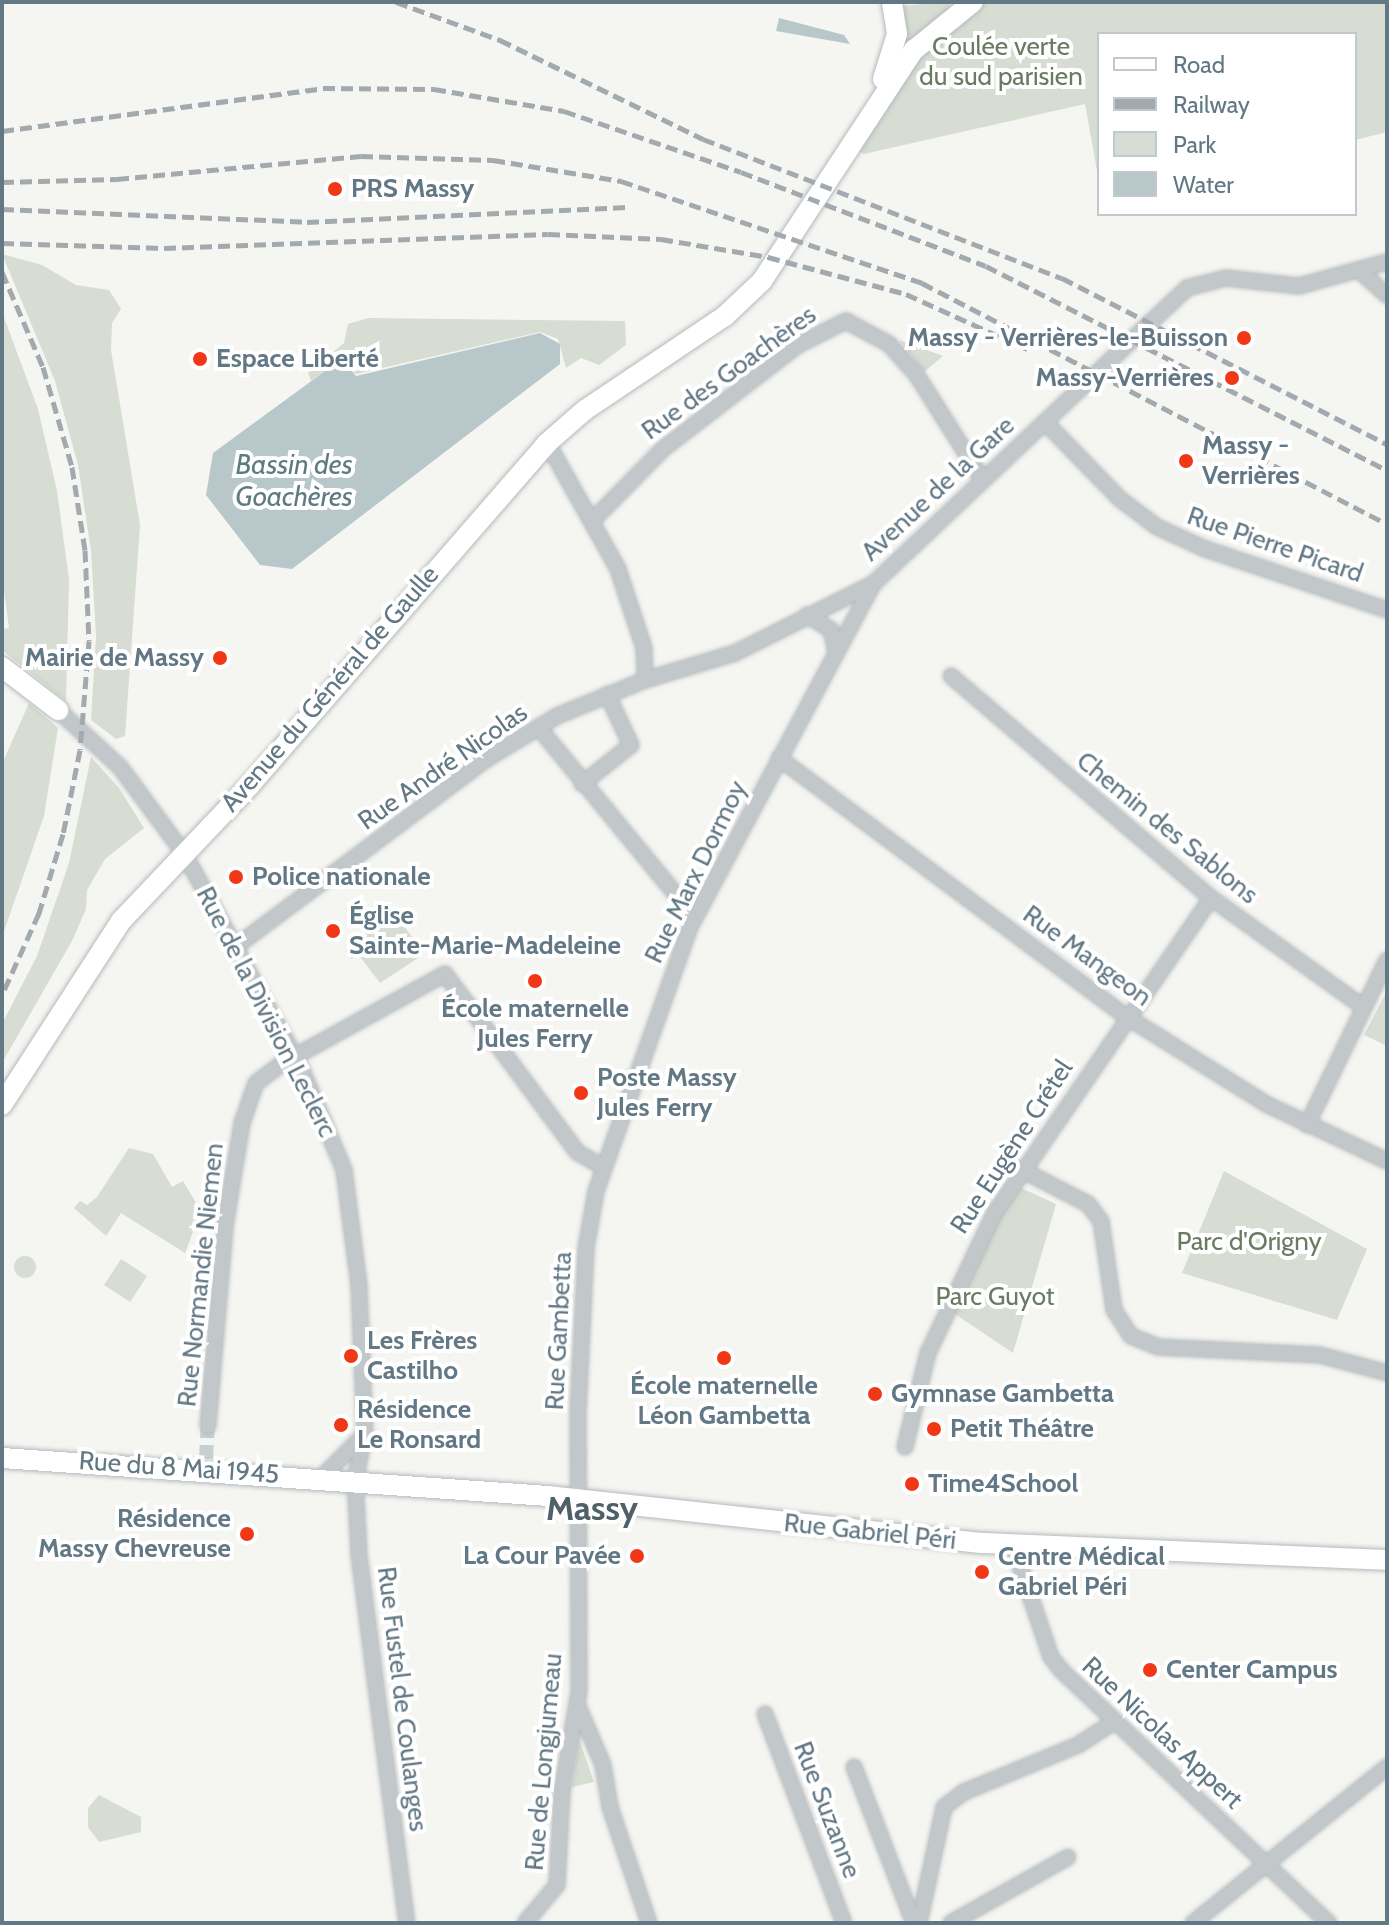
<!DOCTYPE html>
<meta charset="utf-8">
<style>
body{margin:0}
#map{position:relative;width:1389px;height:1925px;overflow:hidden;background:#f5f5f1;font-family:Cabin,sans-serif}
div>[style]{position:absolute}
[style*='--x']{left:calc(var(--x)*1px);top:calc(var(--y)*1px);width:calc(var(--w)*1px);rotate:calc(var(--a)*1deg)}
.green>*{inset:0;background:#d7ddd2;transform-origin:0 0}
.round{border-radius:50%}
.water>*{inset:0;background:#b8c7ca}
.street-tunnel>*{height:14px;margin-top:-7px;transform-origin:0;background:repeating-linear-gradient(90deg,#c9d0d1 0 14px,transparent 0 21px)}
.roads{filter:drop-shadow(0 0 2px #b4babe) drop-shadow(0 0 2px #b4babe)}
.street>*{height:14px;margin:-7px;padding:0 7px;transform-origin:7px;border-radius:7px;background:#c2c7ca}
.secondary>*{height:20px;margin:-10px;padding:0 10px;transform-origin:10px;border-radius:10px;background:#fff}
.rail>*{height:5px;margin-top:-2.5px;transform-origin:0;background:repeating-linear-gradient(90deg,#a2aaaf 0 12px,transparent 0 18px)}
.dots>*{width:22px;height:22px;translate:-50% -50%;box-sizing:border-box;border:4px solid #fff;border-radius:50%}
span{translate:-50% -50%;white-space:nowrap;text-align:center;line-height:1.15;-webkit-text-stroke:8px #fff;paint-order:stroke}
.park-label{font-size:26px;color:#697b61}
.poi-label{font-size:26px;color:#627885;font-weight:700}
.left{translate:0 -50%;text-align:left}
.right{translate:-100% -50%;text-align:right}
.street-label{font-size:26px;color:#627885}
.water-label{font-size:28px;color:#5d7b82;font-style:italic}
.district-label{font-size:34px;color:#506069;font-weight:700}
.frame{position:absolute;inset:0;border:4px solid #627885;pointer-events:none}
.legend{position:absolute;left:1097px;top:32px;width:260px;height:184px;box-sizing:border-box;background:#fff;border:2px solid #c0c9ce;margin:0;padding:10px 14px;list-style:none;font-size:24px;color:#627885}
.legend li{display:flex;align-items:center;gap:16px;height:40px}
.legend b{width:40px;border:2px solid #c0c9ce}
</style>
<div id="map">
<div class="green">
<div style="clip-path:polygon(949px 2px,950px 10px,903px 51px,900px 6px)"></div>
<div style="clip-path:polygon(986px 2px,1387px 2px,1387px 132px,1355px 140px,1355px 34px,1099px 34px,1099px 182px,1085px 104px,864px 154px,857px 150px,900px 77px,964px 14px)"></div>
<div style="clip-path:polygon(2px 254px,42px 265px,76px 285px,109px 290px,121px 309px,112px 323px,111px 350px,140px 525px,125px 736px,116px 739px,91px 720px,96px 636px,91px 551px,78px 465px,55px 381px)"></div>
<div style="clip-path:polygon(2px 312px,38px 409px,57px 491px,69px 579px,66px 701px,2px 650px,2px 629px,9px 628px,2px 576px)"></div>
<div style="clip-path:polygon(368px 318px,625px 321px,626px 345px,599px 365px,581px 358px,566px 368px,558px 339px,540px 332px,356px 374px,347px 365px,332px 366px,311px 381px,308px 373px,344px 343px,348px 324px)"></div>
<div style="clip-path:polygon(899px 340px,943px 356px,924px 372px)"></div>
<div style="clip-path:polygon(29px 703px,58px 728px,44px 816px,2px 937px,2px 764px)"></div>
<div style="clip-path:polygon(91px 757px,119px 788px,144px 828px,105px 859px,87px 890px,86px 909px,72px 941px,2px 1063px,2px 1024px,37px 956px,69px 863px)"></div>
<div style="clip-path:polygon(391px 910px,421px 948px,421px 956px,380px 983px,358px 954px,352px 959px,345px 951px)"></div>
<div style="clip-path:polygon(1387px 991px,1387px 1046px,1364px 1035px)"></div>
<div style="clip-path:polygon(129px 1148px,153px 1154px,172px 1187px,183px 1181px,201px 1211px,185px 1253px,121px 1213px,106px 1236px,74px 1208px,80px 1201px,87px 1205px,97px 1197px)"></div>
<div style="clip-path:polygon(1224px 1171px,1367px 1249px,1337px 1320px,1182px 1273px)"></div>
<div style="clip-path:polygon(1015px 1185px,1056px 1204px,1013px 1353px,952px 1312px)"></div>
<div class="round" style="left:14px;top:1256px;width:22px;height:22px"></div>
<div style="left:121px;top:1259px;width:31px;height:31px;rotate:33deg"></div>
<div style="clip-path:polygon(579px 1739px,594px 1782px,572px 1787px)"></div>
<div style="clip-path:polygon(99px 1795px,141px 1817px,141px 1832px,99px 1842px,88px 1827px,88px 1808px)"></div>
</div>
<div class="water">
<div style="clip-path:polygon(779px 18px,844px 35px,850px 44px,776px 31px)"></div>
<div style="clip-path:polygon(540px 333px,560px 344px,560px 364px,292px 569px,260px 565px,206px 495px,213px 453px,332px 366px,347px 365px,356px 376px)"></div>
</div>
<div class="street-tunnel">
<div style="--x:206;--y:1459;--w:33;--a:-87"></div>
</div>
<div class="roads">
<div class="street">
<div style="--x:1360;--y:271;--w:36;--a:42"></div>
<div style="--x:1045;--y:422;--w:107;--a:45.8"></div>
<div style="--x:1120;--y:499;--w:46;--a:37.1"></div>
<div style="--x:1157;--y:527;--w:51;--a:24.5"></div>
<div style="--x:1203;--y:548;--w:194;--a:18.6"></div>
<div style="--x:553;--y:453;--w:133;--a:60.7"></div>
<div style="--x:618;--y:569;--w:83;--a:71.8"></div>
<div style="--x:644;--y:648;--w:32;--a:88"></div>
<div style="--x:593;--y:520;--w:100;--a:-45.4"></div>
<div style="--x:663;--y:449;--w:170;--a:-37.6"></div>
<div style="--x:798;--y:345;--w:54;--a:-26.6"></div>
<div style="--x:846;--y:321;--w:49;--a:28.1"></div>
<div style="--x:889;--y:344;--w:40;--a:48"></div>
<div style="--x:916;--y:374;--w:125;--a:57.7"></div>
<div style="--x:807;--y:615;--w:28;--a:32"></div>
<div style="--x:831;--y:630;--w:23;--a:77"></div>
<div style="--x:951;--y:676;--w:342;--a:40.5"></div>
<div style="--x:1211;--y:898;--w:186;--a:35.6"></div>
<div style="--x:58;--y:710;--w:84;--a:42.6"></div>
<div style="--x:120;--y:767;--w:109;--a:53.5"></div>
<div style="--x:185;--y:855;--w:243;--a:61.4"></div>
<div style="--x:301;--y:1068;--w:111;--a:67.1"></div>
<div style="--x:344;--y:1170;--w:117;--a:82.6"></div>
<div style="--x:359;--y:1286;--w:147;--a:87.7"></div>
<div style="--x:365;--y:1433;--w:48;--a:102"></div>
<div style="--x:355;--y:1480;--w:75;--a:86.9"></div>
<div style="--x:359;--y:1555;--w:371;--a:82.6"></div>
<div style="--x:539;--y:728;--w:233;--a:50.6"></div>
<div style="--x:687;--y:908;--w:12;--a:9"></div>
<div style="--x:779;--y:758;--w:434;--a:36.7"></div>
<div style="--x:1127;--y:1017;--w:164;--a:32"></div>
<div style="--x:1266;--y:1104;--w:134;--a:25.2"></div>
<div style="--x:582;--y:784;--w:63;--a:-38.5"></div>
<div style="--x:631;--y:745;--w:56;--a:-115.2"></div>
<div style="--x:234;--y:948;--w:314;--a:-36.8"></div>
<div style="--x:485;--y:760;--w:84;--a:-31.4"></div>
<div style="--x:557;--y:716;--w:95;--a:-22.2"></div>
<div style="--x:645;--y:680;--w:94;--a:-16.7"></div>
<div style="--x:735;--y:653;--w:154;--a:-26.6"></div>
<div style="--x:873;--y:584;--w:432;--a:-43.3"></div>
<div style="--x:1187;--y:288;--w:40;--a:-14.4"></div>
<div style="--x:1226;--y:278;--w:73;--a:6.3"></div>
<div style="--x:1299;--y:286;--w:91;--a:-15.3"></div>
<div style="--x:1307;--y:1125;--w:183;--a:-64.1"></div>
<div style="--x:1020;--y:1169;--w:76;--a:27.2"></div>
<div style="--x:1088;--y:1204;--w:21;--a:53"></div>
<div style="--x:1101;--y:1221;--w:90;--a:81.7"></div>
<div style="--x:1114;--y:1310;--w:31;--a:57"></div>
<div style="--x:1131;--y:1336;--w:29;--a:22"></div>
<div style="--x:1158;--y:1347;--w:162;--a:2.8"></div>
<div style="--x:1320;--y:1355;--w:69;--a:15"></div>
<div style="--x:208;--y:1426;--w:201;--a:-85.1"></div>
<div style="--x:225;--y:1226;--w:104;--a:-80.6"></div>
<div style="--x:242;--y:1123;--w:42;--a:-70.7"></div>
<div style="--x:256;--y:1083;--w:34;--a:-37"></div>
<div style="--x:283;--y:1063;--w:185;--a:-28.8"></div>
<div style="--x:445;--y:974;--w:222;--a:53.4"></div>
<div style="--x:577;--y:1152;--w:30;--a:30"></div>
<div style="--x:905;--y:1447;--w:97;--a:-76.3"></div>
<div style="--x:928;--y:1353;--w:154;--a:-64.6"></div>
<div style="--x:994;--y:1214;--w:383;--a:-55.5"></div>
<div style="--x:321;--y:1478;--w:62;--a:-45"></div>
<div style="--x:1013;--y:1545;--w:118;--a:71.3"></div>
<div style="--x:1051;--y:1657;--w:16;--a:52"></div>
<div style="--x:1061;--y:1670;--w:369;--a:43.4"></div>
<div style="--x:577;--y:1704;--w:66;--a:66.9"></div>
<div style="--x:603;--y:1765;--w:43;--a:80.5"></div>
<div style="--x:610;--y:1807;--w:122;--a:71.4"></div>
<div style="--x:765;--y:1714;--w:223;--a:69.3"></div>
<div style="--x:854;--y:1767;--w:167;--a:69"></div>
<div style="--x:525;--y:1923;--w:50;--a:-49.9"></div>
<div style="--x:557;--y:1885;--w:93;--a:-86.9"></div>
<div style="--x:562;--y:1792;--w:101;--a:-80.4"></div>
<div style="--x:579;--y:1692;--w:280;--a:-90.2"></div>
<div style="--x:578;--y:1412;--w:164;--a:-87.2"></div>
<div style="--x:586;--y:1248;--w:58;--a:-80"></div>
<div style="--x:596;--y:1191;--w:280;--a:-70.4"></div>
<div style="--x:690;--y:927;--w:389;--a:-61.9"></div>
<div style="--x:919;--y:1923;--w:119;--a:-77.8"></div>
<div style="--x:944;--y:1807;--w:25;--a:-37"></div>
<div style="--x:964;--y:1792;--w:123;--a:-22.4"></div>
<div style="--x:1078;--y:1745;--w:40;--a:-32.9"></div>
<div style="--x:951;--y:1923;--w:134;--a:-29.4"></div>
<div style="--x:1193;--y:1923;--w:249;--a:-38.8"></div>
</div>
<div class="secondary">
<div style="--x:883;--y:79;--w:47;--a:-72.7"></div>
<div style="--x:897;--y:34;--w:32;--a:-99"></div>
<div style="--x:2;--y:667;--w:71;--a:37.5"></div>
<div style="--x:2;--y:1105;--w:219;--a:-57.1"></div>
<div style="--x:121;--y:921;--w:187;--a:-46.5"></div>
<div style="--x:250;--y:785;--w:452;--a:-49"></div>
<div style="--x:546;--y:444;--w:52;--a:-41.1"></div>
<div style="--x:585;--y:410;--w:169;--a:-33.9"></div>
<div style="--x:725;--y:316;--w:51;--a:-43.4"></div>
<div style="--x:762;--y:281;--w:277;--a:-56.7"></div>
<div style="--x:914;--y:50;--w:76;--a:-39.1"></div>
<div style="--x:2;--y:1458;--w:547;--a:3.98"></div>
<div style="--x:548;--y:1496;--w:437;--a:6.2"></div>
<div style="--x:982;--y:1543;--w:405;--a:2.4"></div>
</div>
</div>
<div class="rail">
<div style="--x:396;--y:2;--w:111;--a:20.1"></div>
<div style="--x:500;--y:40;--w:226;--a:26"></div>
<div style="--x:703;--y:139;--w:385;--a:21.2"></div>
<div style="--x:1062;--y:278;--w:365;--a:27.1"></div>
<div style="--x:2;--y:131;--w:324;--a:-7.6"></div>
<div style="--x:323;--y:88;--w:111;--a:0.5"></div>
<div style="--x:434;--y:89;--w:132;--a:9.6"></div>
<div style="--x:564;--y:111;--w:187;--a:19"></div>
<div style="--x:741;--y:172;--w:262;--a:21"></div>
<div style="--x:986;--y:266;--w:450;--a:27"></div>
<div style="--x:2;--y:182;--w:115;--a:-1.5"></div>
<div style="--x:117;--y:179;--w:245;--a:-5.4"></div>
<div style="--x:361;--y:156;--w:132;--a:1.7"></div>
<div style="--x:493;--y:160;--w:130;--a:9.3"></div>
<div style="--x:621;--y:181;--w:318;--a:18.7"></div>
<div style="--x:922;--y:283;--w:524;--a:27.4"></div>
<div style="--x:2;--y:209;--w:305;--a:2.4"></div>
<div style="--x:307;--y:222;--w:321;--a:-2.7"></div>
<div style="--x:2;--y:243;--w:162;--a:1.8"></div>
<div style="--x:164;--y:248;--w:384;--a:-2.1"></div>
<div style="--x:548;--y:234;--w:113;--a:2.5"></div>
<div style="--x:661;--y:239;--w:109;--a:9.5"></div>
<div style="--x:768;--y:257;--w:143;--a:15"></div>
<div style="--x:906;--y:294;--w:133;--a:24.4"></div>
<div style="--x:2;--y:272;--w:103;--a:66.7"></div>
<div style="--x:43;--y:367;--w:104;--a:73.8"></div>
<div style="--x:72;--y:467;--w:84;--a:81.1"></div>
<div style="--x:85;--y:550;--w:91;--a:87.5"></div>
<div style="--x:89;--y:641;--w:109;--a:94.7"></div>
<div style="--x:80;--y:750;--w:86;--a:101.4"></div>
<div style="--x:63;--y:834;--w:83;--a:106.9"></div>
<div style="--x:39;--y:913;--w:90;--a:114.3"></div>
</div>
<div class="dots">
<div style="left:335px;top:189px;background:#f03817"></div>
<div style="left:1244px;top:338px;background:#f03817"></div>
<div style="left:200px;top:359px;background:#f03817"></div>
<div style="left:1232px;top:378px;background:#f03817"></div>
<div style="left:1186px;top:461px;background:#f03817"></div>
<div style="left:220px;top:658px;background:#f03817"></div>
<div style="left:236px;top:877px;background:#f03817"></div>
<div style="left:333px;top:931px;background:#f03817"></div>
<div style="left:535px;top:981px;background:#f03817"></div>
<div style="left:581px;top:1093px;background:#f03817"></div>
<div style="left:351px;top:1356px;background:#f03817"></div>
<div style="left:724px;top:1358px;background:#f03817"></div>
<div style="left:875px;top:1394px;background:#f03817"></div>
<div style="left:341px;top:1425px;background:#f03817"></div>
<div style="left:934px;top:1429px;background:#f03817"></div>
<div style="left:912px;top:1484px;background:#f03817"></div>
<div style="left:247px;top:1534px;background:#f03817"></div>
<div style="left:637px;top:1556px;background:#f03817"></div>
<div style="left:982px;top:1572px;background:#f03817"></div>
<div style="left:1150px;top:1670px;background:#f03817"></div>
</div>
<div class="park-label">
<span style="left:1001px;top:62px">Coulée verte<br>du sud parisien</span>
<span style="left:1249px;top:1242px">Parc d'Origny</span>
<span style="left:995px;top:1297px">Parc Guyot</span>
</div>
<div class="poi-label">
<span class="left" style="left:351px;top:189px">PRS Massy</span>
<span class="right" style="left:1228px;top:338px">Massy - Verrières-le-Buisson</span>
<span class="left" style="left:216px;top:359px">Espace Liberté</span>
<span class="right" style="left:1214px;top:378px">Massy-Verrières</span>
<span class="left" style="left:1202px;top:461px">Massy -<br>Verrières</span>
<span class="right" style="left:204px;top:658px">Mairie de Massy</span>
<span class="left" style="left:252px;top:877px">Police nationale</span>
<span class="left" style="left:349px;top:931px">Église<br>Sainte-Marie-Madeleine</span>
<span style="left:535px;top:1024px">École maternelle<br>Jules Ferry</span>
<span class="left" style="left:597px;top:1093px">Poste Massy<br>Jules Ferry</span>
<span class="left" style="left:367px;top:1356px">Les Frères<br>Castilho</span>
<span style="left:724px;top:1401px">École maternelle<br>Léon Gambetta</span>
<span class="left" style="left:891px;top:1394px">Gymnase Gambetta</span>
<span class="left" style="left:357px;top:1425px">Résidence<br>Le Ronsard</span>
<span class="left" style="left:950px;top:1429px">Petit Théâtre</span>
<span class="left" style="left:928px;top:1484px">Time4School</span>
<span class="right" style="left:231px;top:1534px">Résidence<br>Massy Chevreuse</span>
<span class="right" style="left:621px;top:1556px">La Cour Pavée</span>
<span class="left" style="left:998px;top:1572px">Centre Médical<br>Gabriel Péri</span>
<span class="left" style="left:1166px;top:1670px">Center Campus</span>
</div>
<div class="street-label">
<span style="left:729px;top:373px;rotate:-36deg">Rue des Goachères</span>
<span style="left:938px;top:489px;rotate:-43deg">Avenue de la Gare</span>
<span style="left:1275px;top:545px;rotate:19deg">Rue Pierre Picard</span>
<span style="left:330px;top:689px;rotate:-49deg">Avenue du Général de Gaulle</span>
<span style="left:443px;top:767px;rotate:-35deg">Rue André Nicolas</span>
<span style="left:1167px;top:828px;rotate:39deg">Chemin des Sablons</span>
<span style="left:696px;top:872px;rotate:-64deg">Rue Marx Dormoy</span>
<span style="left:1087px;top:956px;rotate:36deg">Rue Mangeon</span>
<span style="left:266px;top:1012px;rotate:63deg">Rue de la Division Leclerc</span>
<span style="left:1012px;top:1147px;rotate:-57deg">Rue Eugène Crétel</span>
<span style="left:201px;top:1275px;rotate:-84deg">Rue Normandie Niemen</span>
<span style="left:559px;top:1331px;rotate:-87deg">Rue Gambetta</span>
<span style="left:179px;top:1468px;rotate:4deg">Rue du 8 Mai 1945</span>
<span style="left:870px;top:1532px;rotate:6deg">Rue Gabriel Péri</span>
<span style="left:402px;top:1699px;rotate:83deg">Rue Fustel de Coulanges</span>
<span style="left:1162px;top:1733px;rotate:43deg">Rue Nicolas Appert</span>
<span style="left:544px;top:1762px;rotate:-85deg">Rue de Longjumeau</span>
<span style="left:827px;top:1810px;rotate:69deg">Rue Suzanne</span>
</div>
<div class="water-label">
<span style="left:294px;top:480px">Bassin des<br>Goachères</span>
</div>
<div class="district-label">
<span style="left:592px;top:1509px">Massy</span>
</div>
<div class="frame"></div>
<ul class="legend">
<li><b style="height:10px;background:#fff"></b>Road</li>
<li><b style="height:10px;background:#a2aaaf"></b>Railway</li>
<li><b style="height:22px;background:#d7ddd2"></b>Park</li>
<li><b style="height:22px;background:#b8c7ca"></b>Water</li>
</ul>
</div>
